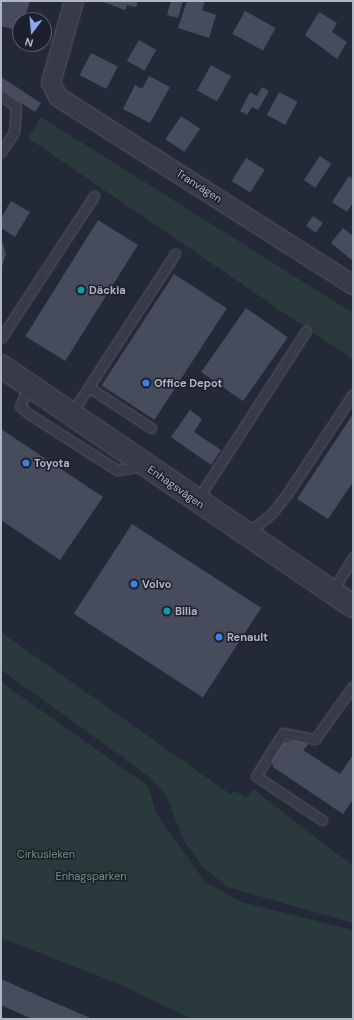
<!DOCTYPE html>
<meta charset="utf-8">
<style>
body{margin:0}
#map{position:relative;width:354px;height:1020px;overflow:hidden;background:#232937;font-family:"DM Sans",sans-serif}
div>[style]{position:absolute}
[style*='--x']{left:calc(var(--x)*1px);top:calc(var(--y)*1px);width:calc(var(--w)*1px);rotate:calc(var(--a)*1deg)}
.green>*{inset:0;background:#29393c}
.building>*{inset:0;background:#474c5d;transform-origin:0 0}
.roads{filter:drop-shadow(0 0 1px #545965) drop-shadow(0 0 1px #545965)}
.service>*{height:9px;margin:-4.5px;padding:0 4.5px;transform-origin:4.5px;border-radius:4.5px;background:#373b47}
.minor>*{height:18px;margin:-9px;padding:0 9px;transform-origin:9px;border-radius:9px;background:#373b47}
.tertiary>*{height:22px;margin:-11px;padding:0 11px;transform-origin:11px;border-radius:11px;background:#373b47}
.dots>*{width:11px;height:11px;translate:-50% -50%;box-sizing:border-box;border:2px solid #1c202c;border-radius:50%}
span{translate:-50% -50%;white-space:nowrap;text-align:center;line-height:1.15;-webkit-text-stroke:3px #1c202c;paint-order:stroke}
.street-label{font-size:11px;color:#b1b6c3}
.poi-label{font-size:11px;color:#b1b6c3;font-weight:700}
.left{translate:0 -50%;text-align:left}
.park-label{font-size:11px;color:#6b9279}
.frame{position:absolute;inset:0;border:2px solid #b1b6c3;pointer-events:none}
.north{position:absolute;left:12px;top:12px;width:40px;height:40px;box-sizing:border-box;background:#1c202c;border:1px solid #585c68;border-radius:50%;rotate:196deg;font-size:11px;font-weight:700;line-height:16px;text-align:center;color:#b1b6c3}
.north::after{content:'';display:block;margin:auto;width:14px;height:18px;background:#8da5ec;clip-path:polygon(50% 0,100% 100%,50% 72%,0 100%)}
</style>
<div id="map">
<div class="green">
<div style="clip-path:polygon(41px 117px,353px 313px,353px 360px,28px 138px)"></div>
<div style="clip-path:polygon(1px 632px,230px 794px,235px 791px,246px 798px,253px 789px,353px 866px,353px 923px,227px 887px,201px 865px,183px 839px,166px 795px,147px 775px,1px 670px)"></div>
<div style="clip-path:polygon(1px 682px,148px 786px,156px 813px,205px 882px,242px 902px,353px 930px,353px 1019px,192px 1019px,119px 984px,1px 938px)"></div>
</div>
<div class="building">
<div style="clip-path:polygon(1px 1px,30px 1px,24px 20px,20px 20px,20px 31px,1px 26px)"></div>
<div style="clip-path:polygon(101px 1px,138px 1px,136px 7px,127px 5px,125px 10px)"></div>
<div style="clip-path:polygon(171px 1px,183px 1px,178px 18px,167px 15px)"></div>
<div style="clip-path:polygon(187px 1px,205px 1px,202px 10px,216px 15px,209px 38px,178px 28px)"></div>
<div style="left:245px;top:11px;width:35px;height:26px;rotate:29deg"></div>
<div style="clip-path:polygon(319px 12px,337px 23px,332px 32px,347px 42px,337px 59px,305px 35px)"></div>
<div style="left:139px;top:40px;width:20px;height:24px;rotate:30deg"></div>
<div style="left:91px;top:53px;width:30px;height:25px;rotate:27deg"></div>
<div style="left:211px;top:65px;width:23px;height:29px;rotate:29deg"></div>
<div style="clip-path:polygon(149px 76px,170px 87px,150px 123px,123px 109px,135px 85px,142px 89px)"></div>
<div style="clip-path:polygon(1px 77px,41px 103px,35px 112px,1px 90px)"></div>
<div style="clip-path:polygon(262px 87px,269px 91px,258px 110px,252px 107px,247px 115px,240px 111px,250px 92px,257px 96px)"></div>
<div style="left:279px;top:92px;width:21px;height:26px;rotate:28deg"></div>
<div style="left:181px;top:116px;width:23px;height:28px;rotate:34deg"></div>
<div style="left:320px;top:156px;width:14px;height:29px;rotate:34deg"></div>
<div style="left:246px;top:158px;width:22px;height:27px;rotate:32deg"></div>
<div style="clip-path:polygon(349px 176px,353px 179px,353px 203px,347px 212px,332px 202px)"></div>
<div style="clip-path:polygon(11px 201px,30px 212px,15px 237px,1px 228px,1px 218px)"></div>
<div style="left:313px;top:216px;width:12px;height:12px;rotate:35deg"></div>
<div style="left:98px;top:220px;width:47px;height:137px;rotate:32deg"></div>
<div style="clip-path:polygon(343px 228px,353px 236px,353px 261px,331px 243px)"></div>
<div style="clip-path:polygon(1px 238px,6px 254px,1px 270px)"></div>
<div style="left:174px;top:274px;width:63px;height:133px;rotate:33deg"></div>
<div style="left:246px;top:308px;width:51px;height:78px;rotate:35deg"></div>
<div style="clip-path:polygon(190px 410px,202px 419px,194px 432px,221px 450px,211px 465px,171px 437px)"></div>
<div style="clip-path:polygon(353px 414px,353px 482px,328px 519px,297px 499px)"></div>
<div style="clip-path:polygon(1px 429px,103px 497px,60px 560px,1px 520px)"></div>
<div style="left:132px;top:524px;width:154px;height:107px;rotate:33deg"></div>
<div style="clip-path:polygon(299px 739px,308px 745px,303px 750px,340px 774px,353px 755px,353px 800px,343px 814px,273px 767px,271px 758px,281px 743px)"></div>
<div style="clip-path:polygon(1px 979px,39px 996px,93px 1019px,32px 1019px,1px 1005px)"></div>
</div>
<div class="roads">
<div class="service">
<div style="--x:1;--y:96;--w:18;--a:34"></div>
<div style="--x:16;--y:106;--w:26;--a:94"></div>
<div style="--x:14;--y:132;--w:24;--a:123"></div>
<div style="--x:1;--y:338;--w:170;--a:-56.8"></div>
<div style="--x:29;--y:385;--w:23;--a:113"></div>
<div style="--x:20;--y:406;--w:12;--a:42"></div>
<div style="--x:29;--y:414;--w:104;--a:32.5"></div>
<div style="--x:117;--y:470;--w:26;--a:-9"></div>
<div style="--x:90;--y:388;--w:73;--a:33.3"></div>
<div style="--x:71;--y:414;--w:191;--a:-57"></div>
<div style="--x:197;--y:500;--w:201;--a:-57.2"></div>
<div style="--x:247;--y:534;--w:34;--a:-40"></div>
<div style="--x:273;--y:512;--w:23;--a:-52"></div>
<div style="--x:287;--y:494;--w:120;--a:-56.6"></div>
<div style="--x:332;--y:592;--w:41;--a:-59"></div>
<div style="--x:322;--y:820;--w:79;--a:-146.3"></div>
<div style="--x:256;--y:776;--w:51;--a:-57.9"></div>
<div style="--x:283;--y:733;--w:33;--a:11"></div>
<div style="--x:315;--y:739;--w:65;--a:-54.4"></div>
</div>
<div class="minor">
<div style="--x:74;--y:1;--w:85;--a:105.7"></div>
<div style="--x:51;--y:83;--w:16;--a:63"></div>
<div style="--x:58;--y:97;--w:350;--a:32.5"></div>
</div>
<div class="tertiary">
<div style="--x:1;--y:366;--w:426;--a:34.3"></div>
</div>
</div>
<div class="dots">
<div style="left:81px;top:290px;background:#0f9aa8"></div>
<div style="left:146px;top:383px;background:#3f7fe0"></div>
<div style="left:26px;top:463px;background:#3f7fe0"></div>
<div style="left:134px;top:584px;background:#3f7fe0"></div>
<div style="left:167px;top:611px;background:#0f9aa8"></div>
<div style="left:219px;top:637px;background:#3f7fe0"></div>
</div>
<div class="street-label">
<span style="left:199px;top:186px;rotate:33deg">Tranvägen</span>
<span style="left:176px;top:487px;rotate:35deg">Enhagsvägen</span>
</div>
<div class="poi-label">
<span class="left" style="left:89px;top:290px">Däckia</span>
<span class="left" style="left:154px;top:383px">Office Depot</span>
<span class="left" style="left:34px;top:463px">Toyota</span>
<span class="left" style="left:142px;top:584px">Volvo</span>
<span class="left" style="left:175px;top:611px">Bilia</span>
<span class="left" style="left:227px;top:637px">Renault</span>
</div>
<div class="park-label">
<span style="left:46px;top:854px">Cirkusleken</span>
<span style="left:91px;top:876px">Enhagsparken</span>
</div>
<div class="frame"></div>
<div class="north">N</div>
</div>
